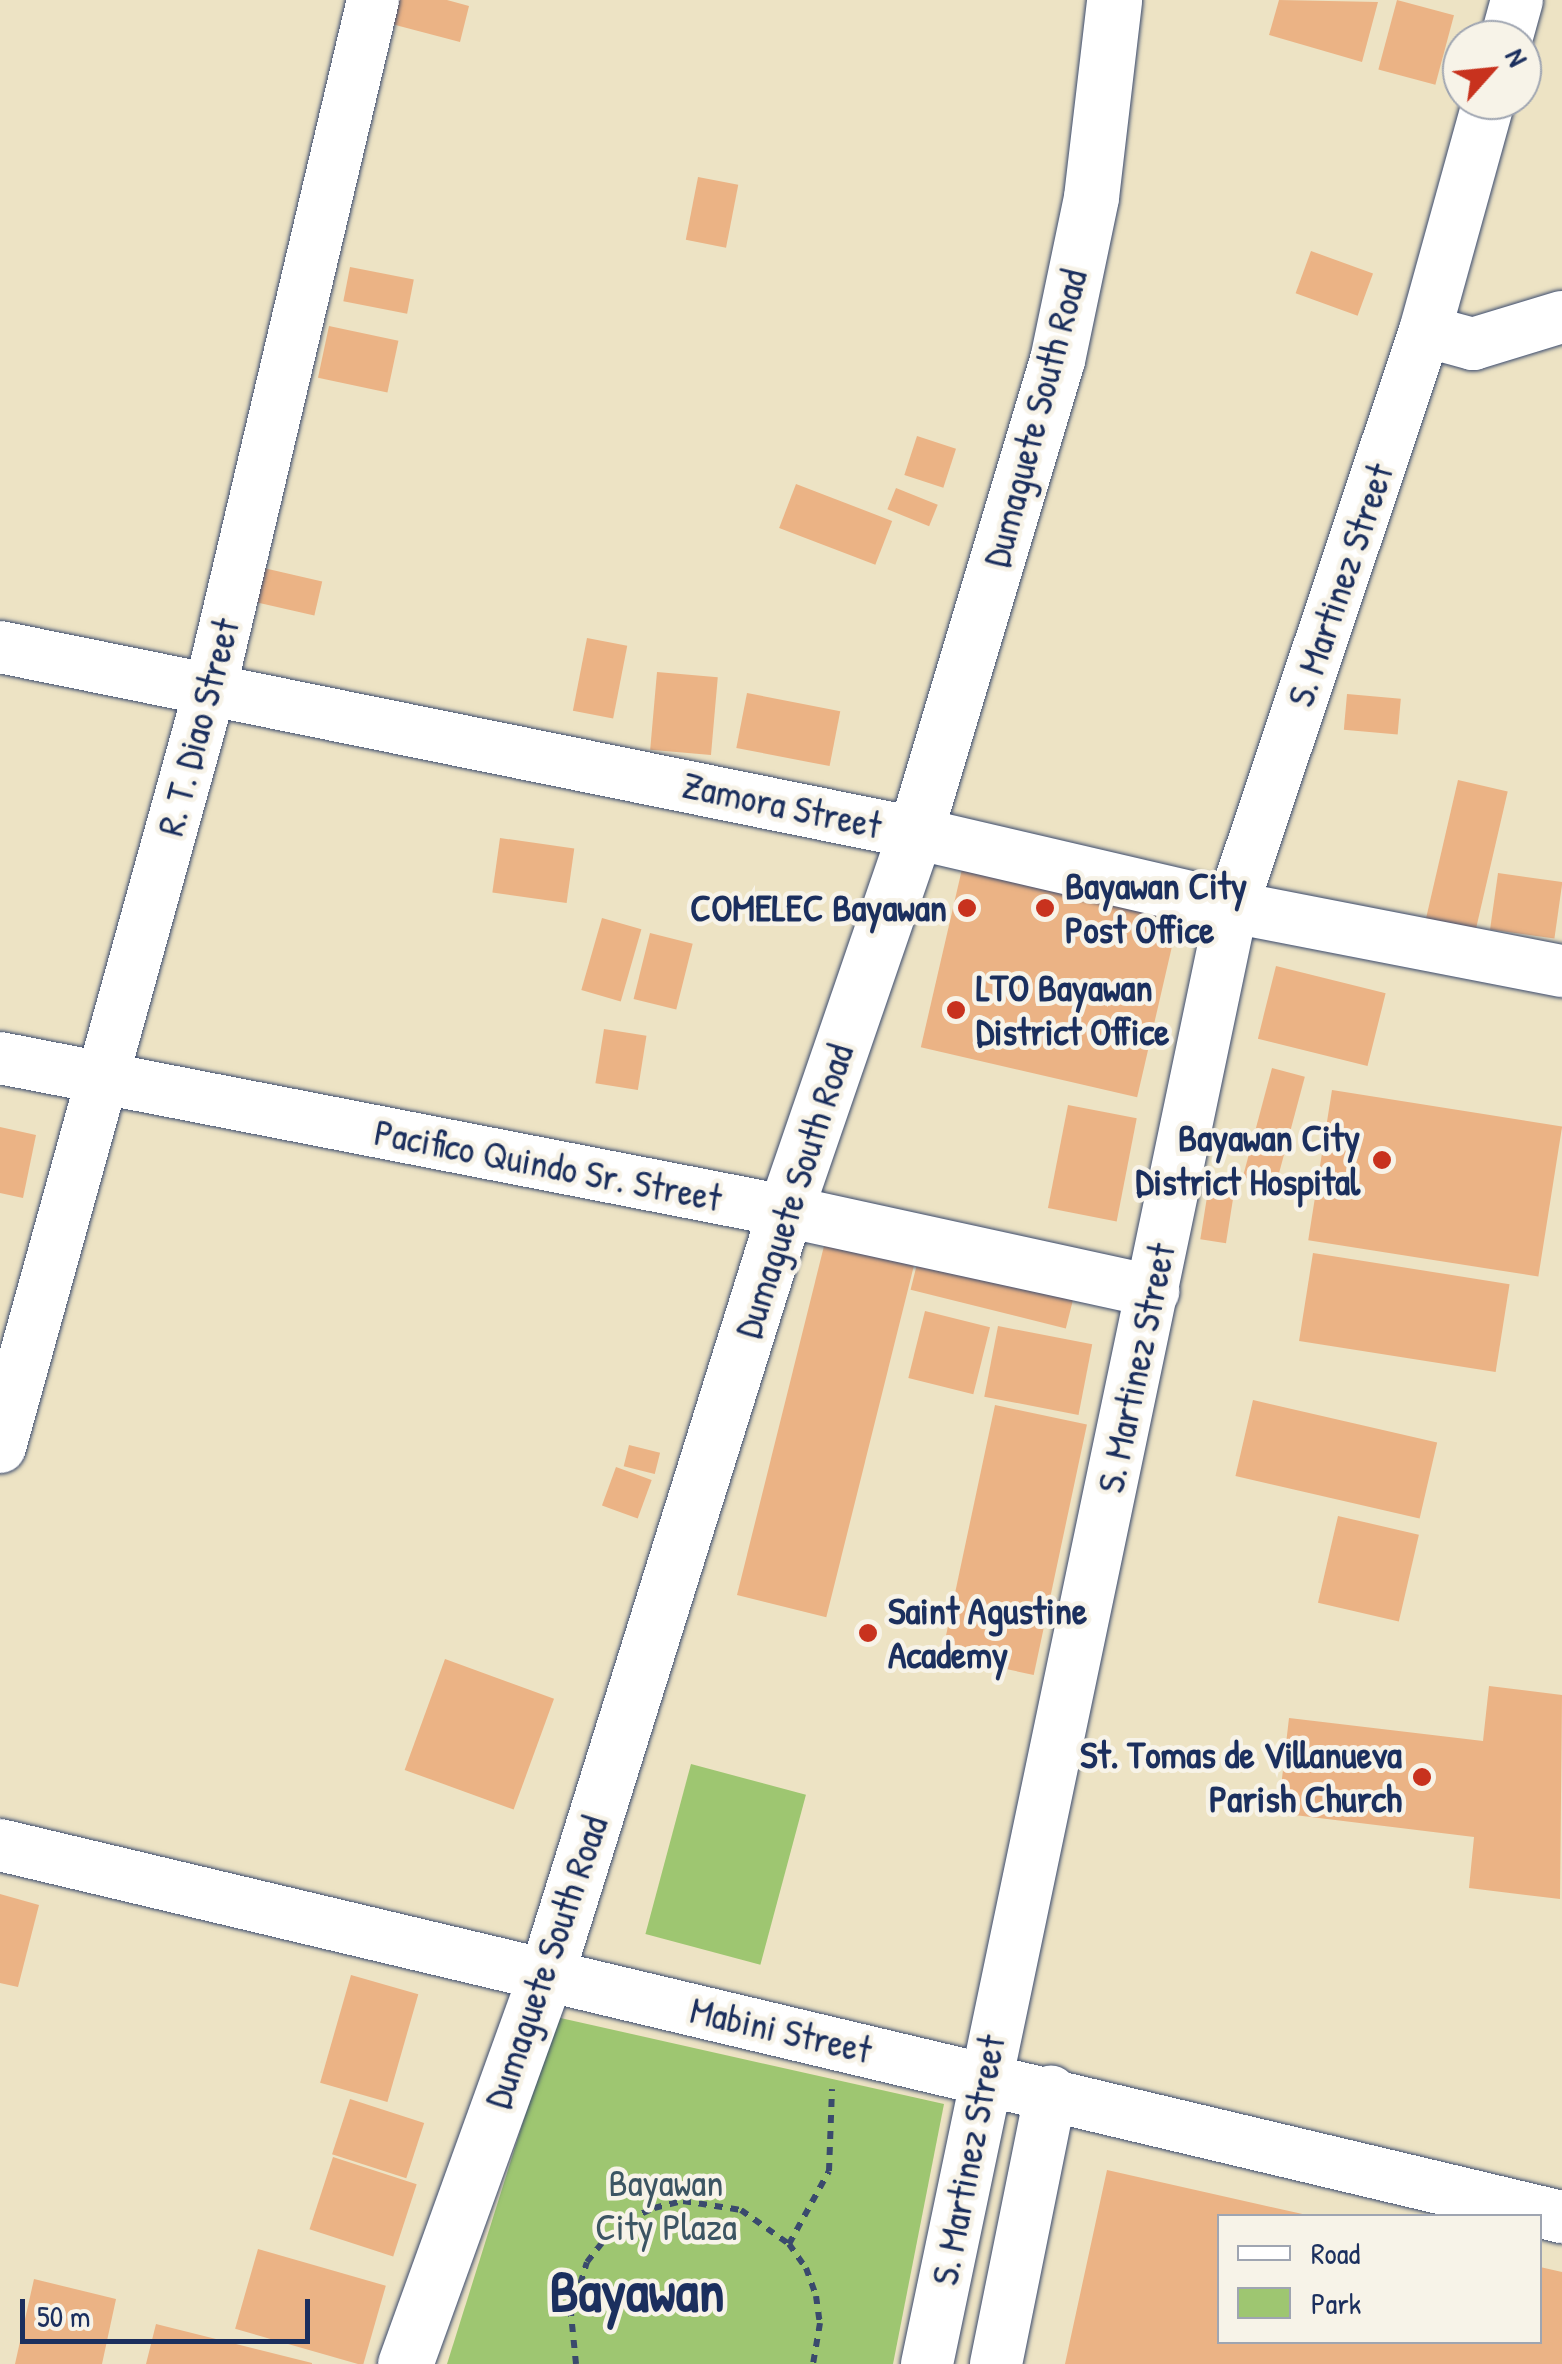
<!DOCTYPE html>
<style>
body{margin:0}
#map{position:relative;width:1562px;height:2364px;overflow:hidden;background:#ede3c4;font-family:"Patrick Hand",sans-serif}
div>[style]{position:absolute}
[style*='--x']{left:calc(var(--x)*1px);top:calc(var(--y)*1px);width:calc(var(--w)*1px);rotate:calc(var(--a)*1deg)}
.green>*{inset:0;background:#9ec671;transform-origin:0 0}
.building>*{inset:0;background:#ebb385;transform-origin:0 0}
.path>*{height:6px;margin-top:-3px;transform-origin:0;background:repeating-linear-gradient(90deg,#3a4a6d 0 8px,transparent 0 16px)}
.roads{filter:drop-shadow(0 0 2px #3a4a6d) drop-shadow(0 0 2px #3a4a6d)}
.minor>*{height:52px;margin:-26px;padding:0 26px;transform-origin:26px;border-radius:26px;background:#fff}
.highway>*{height:55px;margin:-27.5px;padding:0 27.5px;transform-origin:27.5px;border-radius:27.5px;background:#fff}
.dots>*{width:28px;height:28px;translate:-50% -50%;box-sizing:border-box;border:5px solid #f7f3e8;border-radius:50%}
span{translate:-50% -50%;white-space:nowrap;text-align:center;line-height:1.15;-webkit-text-stroke:9px #f7f3e8;paint-order:stroke}
.street-label{font-size:38px;color:#1b2f5e}
.poi-label{font-size:38px;color:#1b2f5e;font-weight:700}
.left{translate:0 -50%;text-align:left}
.right{translate:-100% -50%;text-align:right}
.park-label{font-size:38px;color:#3c5563}
.town-label{font-size:58px;color:#1b2f5e;font-weight:700}
.legend{position:absolute;left:1217px;top:2214px;width:325px;height:130px;box-sizing:border-box;background:#f7f3e8;border:2px solid #9fa5b1;margin:0;padding:12px 18px;list-style:none;font-size:30px;color:#1b2f5e}
.legend li{display:flex;align-items:center;gap:20px;height:50px}
.legend b{width:50px;border:2px solid #9fa5b1}
.north{position:absolute;left:1442px;top:20px;width:100px;height:100px;box-sizing:border-box;background:#f7f3e8;border:2px solid #9fa5b1;border-radius:50%;rotate:63deg;font-size:28px;font-weight:700;line-height:40px;text-align:center;color:#1b2f5e}
.north::after{content:'';display:block;margin:auto;width:35px;height:45px;background:#c8321e;clip-path:polygon(50% 0,100% 100%,50% 72%,0 100%)}
.scale{position:absolute;left:20px;top:2299px;width:290px;height:45px;box-sizing:border-box;border:5px solid #1b2f5e;border-top:0;padding-left:12px;font-size:30px;line-height:35px;white-space:nowrap;color:#1b2f5e;-webkit-text-stroke:8px #f7f3e8;paint-order:stroke}
</style>
<div id="map">
<div class="green">
<div style="left:691px;top:1764px;width:119px;height:176px;rotate:15deg"></div>
<div style="clip-path:polygon(556px 2017px,944px 2104px,893px 2364px,447px 2364px)"></div>
</div>
<div class="building">
<div style="clip-path:polygon(390px 0,447px 0,469px 6px,460px 42px,384px 22px)"></div>
<div style="clip-path:polygon(1279px 0,1378px 2px,1362px 62px,1269px 35px)"></div>
<div style="left:1397px;top:0;width:59px;height:72px;rotate:15deg"></div>
<div style="left:698px;top:177px;width:41px;height:64px;rotate:11deg"></div>
<div style="left:1311px;top:251px;width:66px;height:45px;rotate:20deg"></div>
<div style="left:350px;top:267px;width:65px;height:35px;rotate:11deg"></div>
<div style="left:329px;top:326px;width:71px;height:53px;rotate:12deg"></div>
<div style="left:917px;top:436px;width:41px;height:41px;rotate:18deg"></div>
<div style="left:796px;top:484px;width:103px;height:47px;rotate:21deg"></div>
<div style="left:896px;top:488px;width:45px;height:23px;rotate:22deg"></div>
<div style="left:255px;top:566px;width:69px;height:35px;rotate:13deg"></div>
<div style="left:587px;top:638px;width:41px;height:74px;rotate:11deg"></div>
<div style="left:657px;top:672px;width:61px;height:78px;rotate:5deg"></div>
<div style="left:747px;top:693px;width:95px;height:56px;rotate:11deg"></div>
<div style="left:1347px;top:694px;width:54px;height:36px;rotate:5deg"></div>
<div style="left:1458px;top:780px;width:51px;height:144px;rotate:13deg"></div>
<div style="left:500px;top:838px;width:75px;height:55px;rotate:8deg"></div>
<div style="left:962px;top:869px;width:222px;height:183px;rotate:13deg"></div>
<div style="left:1498px;top:873px;width:65px;height:57px;rotate:8deg"></div>
<div style="left:602px;top:918px;width:41px;height:75px;rotate:16deg"></div>
<div style="left:650px;top:933px;width:44px;height:68px;rotate:14deg"></div>
<div style="left:1276px;top:966px;width:113px;height:75px;rotate:14deg"></div>
<div style="left:604px;top:1029px;width:43px;height:55px;rotate:9deg"></div>
<div style="left:1272px;top:1068px;width:34px;height:113px;rotate:15deg"></div>
<div style="left:1332px;top:1090px;width:233px;height:152px;rotate:9deg"></div>
<div style="left:1068px;top:1105px;width:70px;height:105px;rotate:11deg"></div>
<div style="clip-path:polygon(0 1127px,36px 1135px,23px 1198px,0 1193px)"></div>
<div style="left:1210px;top:1178px;width:26px;height:62px;rotate:9deg"></div>
<div style="left:827px;top:1234px;width:92px;height:372px;rotate:14deg"></div>
<div style="left:921px;top:1248px;width:160px;height:43px;rotate:14deg"></div>
<div style="left:1313px;top:1253px;width:199px;height:89px;rotate:9deg"></div>
<div style="left:925px;top:1311px;width:67px;height:69px;rotate:14deg"></div>
<div style="left:998px;top:1326px;width:96px;height:72px;rotate:11deg"></div>
<div style="left:1253px;top:1400px;width:189px;height:78px;rotate:13deg"></div>
<div style="left:995px;top:1405px;width:94px;height:256px;rotate:12deg"></div>
<div style="left:629px;top:1445px;width:32px;height:22px;rotate:14deg"></div>
<div style="left:616px;top:1467px;width:38px;height:41px;rotate:20deg"></div>
<div style="left:1338px;top:1516px;width:83px;height:89px;rotate:13deg"></div>
<div style="left:445px;top:1659px;width:116px;height:118px;rotate:20deg"></div>
<div style="clip-path:polygon(1489px 1686px,1562px 1695px,1560px 1899px,1469px 1888px,1474px 1837px,1278px 1813px,1289px 1718px,1483px 1741px)"></div>
<div style="clip-path:polygon(0 1894px,39px 1905px,18px 1987px,0 1983px)"></div>
<div style="left:351px;top:1975px;width:70px;height:112px;rotate:16deg"></div>
<div style="left:350px;top:2099px;width:78px;height:58px;rotate:18deg"></div>
<div style="left:333px;top:2157px;width:88px;height:76px;rotate:18deg"></div>
<div style="clip-path:polygon(1107px 2170px,1307px 2215px,1220px 2216px,1220px 2342px,1540px 2342px,1540px 2267px,1562px 2272px,1562px 2364px,1065px 2364px)"></div>
<div style="left:258px;top:2249px;width:133px;height:83px;rotate:16deg"></div>
<div style="clip-path:polygon(34px 2279px,116px 2299px,102px 2364px,15px 2364px)"></div>
<div style="clip-path:polygon(156px 2324px,312px 2363px,312px 2364px,146px 2364px)"></div>
</div>
<div class="path">
<div style="--x:789;--y:2244;--w:83;--a:-61.3"></div>
<div style="--x:829;--y:2171;--w:82;--a:-87.9"></div>
<div style="--x:576;--y:2364;--w:50;--a:-95.7"></div>
<div style="--x:571;--y:2314;--w:54;--a:-72.9"></div>
<div style="--x:587;--y:2262;--w:29;--a:-52"></div>
<div style="--x:605;--y:2239;--w:30;--a:-40"></div>
<div style="--x:628;--y:2220;--w:29;--a:-25"></div>
<div style="--x:654;--y:2208;--w:30;--a:-14"></div>
<div style="--x:683;--y:2201;--w:59;--a:8.8"></div>
<div style="--x:741;--y:2210;--w:59;--a:35.3"></div>
<div style="--x:789;--y:2244;--w:29;--a:55"></div>
<div style="--x:806;--y:2268;--w:30;--a:70"></div>
<div style="--x:816;--y:2296;--w:27;--a:82"></div>
<div style="--x:820;--y:2323;--w:42;--a:99.7"></div>
</div>
<div class="roads">
<div class="minor">
<div style="--x:1506;--y:40;--w:41;--a:-74.6"></div>
<div style="--x:1425;--y:331;--w:50;--a:15.2"></div>
<div style="--x:1473;--y:344;--w:93;--a:-16.9"></div>
<div style="--x:0;--y:647;--w:934;--a:11.49"></div>
<div style="--x:915;--y:833;--w:326;--a:13.1"></div>
<div style="--x:1232;--y:907;--w:336;--a:11"></div>
<div style="--x:0;--y:1058;--w:800;--a:11.03"></div>
<div style="--x:785;--y:1211;--w:377;--a:12.3"></div>
<div style="--x:0;--y:1447;--w:790;--a:-74.5"></div>
<div style="--x:211;--y:686;--w:705;--a:-76.71"></div>
<div style="--x:0;--y:1845;--w:1606;--a:13.4"></div>
<div style="--x:927;--y:2364;--w:1489;--a:-78.18"></div>
<div style="--x:1232;--y:907;--w:607;--a:-71.48"></div>
<div style="--x:1425;--y:331;--w:240;--a:-74.5"></div>
<div style="--x:996;--y:2364;--w:278;--a:-78.6"></div>
</div>
<div class="highway">
<div style="--x:405;--y:2364;--w:414;--a:-70.1"></div>
<div style="--x:546;--y:1975;--w:801;--a:-72.63"></div>
<div style="--x:785;--y:1211;--w:400;--a:-71"></div>
<div style="--x:915;--y:833;--w:494;--a:-73.3"></div>
<div style="--x:1057;--y:360;--w:167;--a:-78.2"></div>
<div style="--x:1091;--y:197;--w:198;--a:-83.3"></div>
</div>
</div>
<div class="dots">
<div style="left:967px;top:908px;background:#c8321e"></div>
<div style="left:1045px;top:908px;background:#c8321e"></div>
<div style="left:956px;top:1010px;background:#c8321e"></div>
<div style="left:1382px;top:1160px;background:#c8321e"></div>
<div style="left:868px;top:1633px;background:#c8321e"></div>
<div style="left:1422px;top:1777px;background:#c8321e"></div>
</div>
<div class="street-label">
<span style="left:1035px;top:418px;rotate:-75deg">Dumaguete South Road</span>
<span style="left:1340px;top:585px;rotate:-71deg">S. Martinez Street</span>
<span style="left:198px;top:727px;rotate:-75deg">R. T. Diao Street</span>
<span style="left:782px;top:805px;rotate:12deg">Zamora Street</span>
<span style="left:548px;top:1165px;rotate:11deg">Pacifico Quindo Sr. Street</span>
<span style="left:794px;top:1191px;rotate:-72deg">Dumaguete South Road</span>
<span style="left:1136px;top:1368px;rotate:-78deg">S. Martinez Street</span>
<span style="left:546px;top:1962px;rotate:-71deg">Dumaguete South Road</span>
<span style="left:781px;top:2030px;rotate:13deg">Mabini Street</span>
<span style="left:968px;top:2160px;rotate:-79deg">S. Martinez Street</span>
</div>
<div class="poi-label">
<span class="left" style="left:1065px;top:908px">Bayawan City<br>Post Office</span>
<span class="right" style="left:947px;top:908px">COMELEC Bayawan</span>
<span class="left" style="left:976px;top:1010px">LTO Bayawan<br>District Office</span>
<span class="right" style="left:1360px;top:1160px">Bayawan City<br>District Hospital</span>
<span class="left" style="left:888px;top:1633px">Saint Agustine<br>Academy</span>
<span class="right" style="left:1402px;top:1777px">St. Tomas de Villanueva<br>Parish Church</span>
</div>
<div class="park-label">
<span style="left:666px;top:2205px">Bayawan<br>City Plaza</span>
</div>
<div class="town-label">
<span style="left:637px;top:2290px">Bayawan</span>
</div>
<ul class="legend">
<li><b style="height:12px;background:#fff"></b>Road</li>
<li><b style="height:28px;background:#9ec671"></b>Park</li>
</ul>
<div class="north">N</div>
<div class="scale">50 m</div>
</div>
